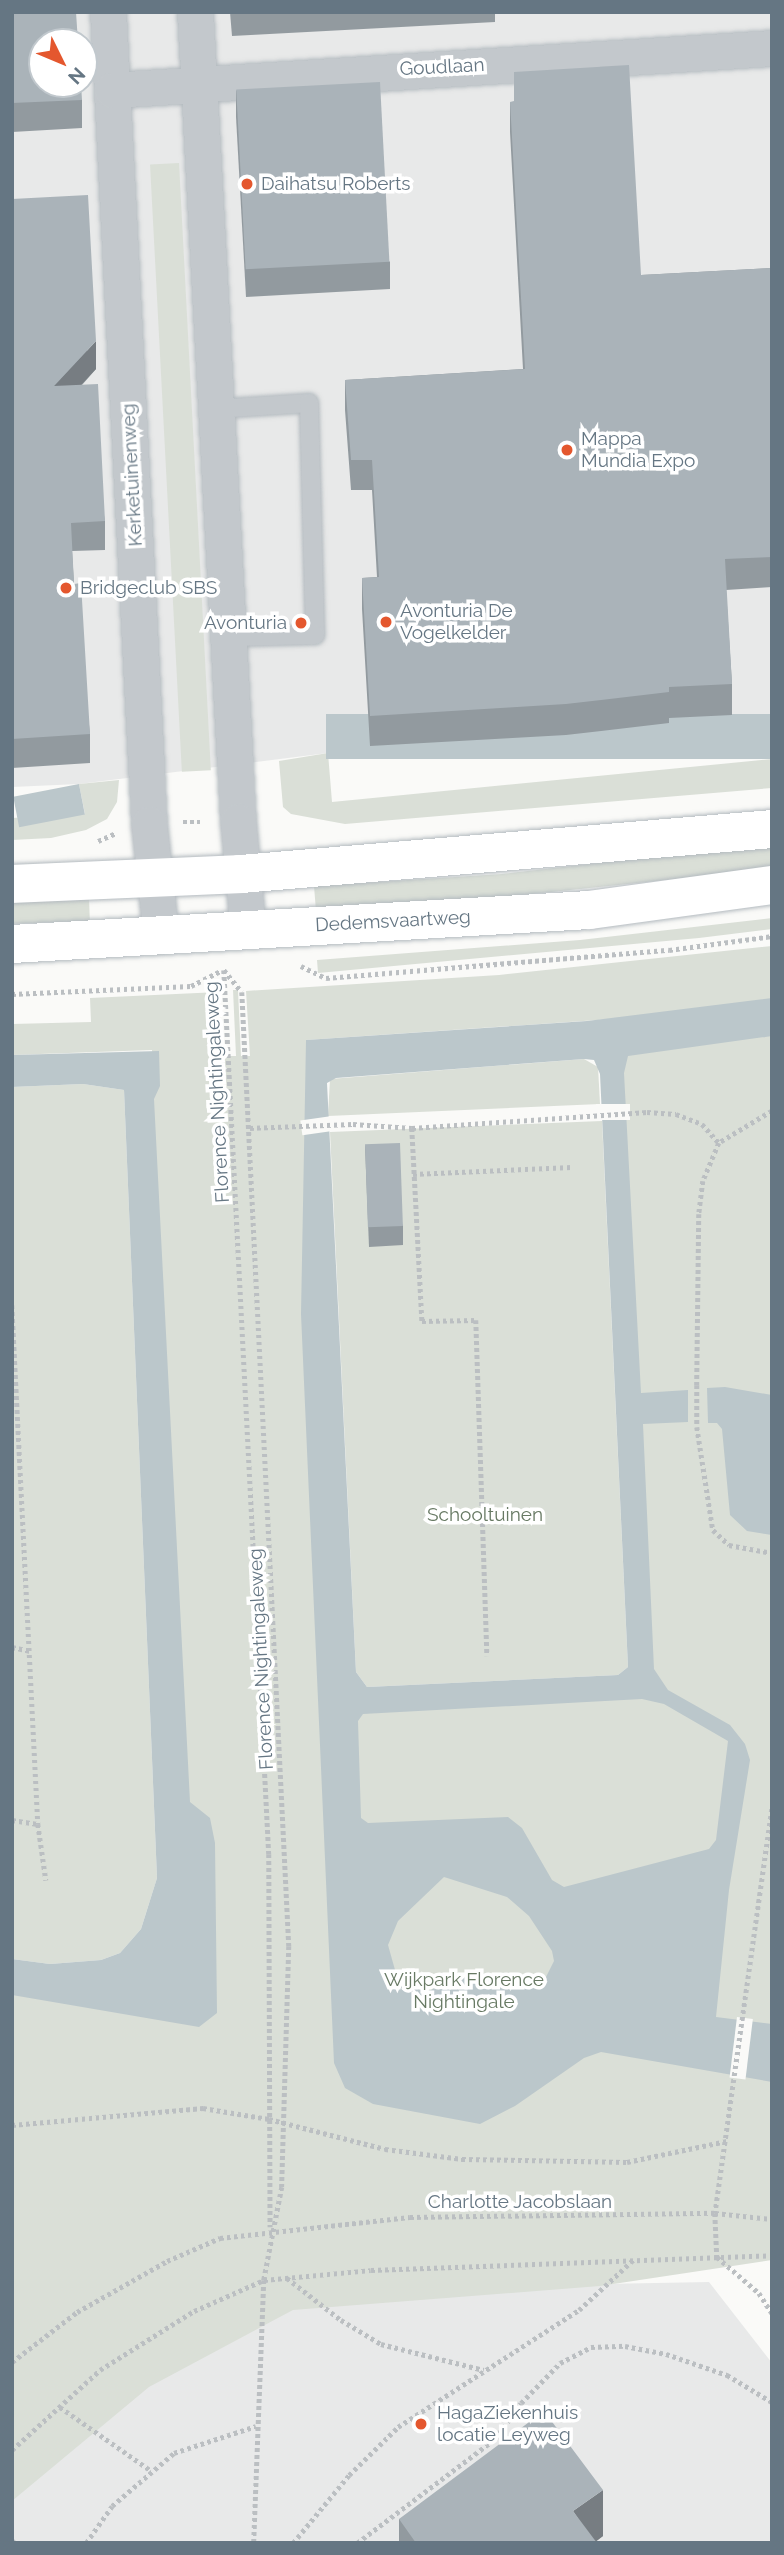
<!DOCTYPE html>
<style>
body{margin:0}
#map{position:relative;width:784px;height:2555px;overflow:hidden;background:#fafaf8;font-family:Raleway,sans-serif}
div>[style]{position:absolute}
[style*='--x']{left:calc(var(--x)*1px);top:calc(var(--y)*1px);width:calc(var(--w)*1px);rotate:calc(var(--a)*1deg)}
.built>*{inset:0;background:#e8e9e9}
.green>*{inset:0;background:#dadfd7;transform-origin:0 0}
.water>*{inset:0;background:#bbc7cb;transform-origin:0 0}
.pier>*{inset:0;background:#fafaf8;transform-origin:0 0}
.path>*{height:4.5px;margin-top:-2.25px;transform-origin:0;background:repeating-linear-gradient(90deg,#bbbfc2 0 3.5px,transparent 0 7px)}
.roads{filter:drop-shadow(0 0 2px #b3babf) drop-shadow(0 0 2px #b3babf)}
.lane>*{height:18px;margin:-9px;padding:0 9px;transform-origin:9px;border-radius:9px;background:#c3c8cc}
.street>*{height:35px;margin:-17.5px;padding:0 17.5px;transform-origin:17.5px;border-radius:17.5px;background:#c3c8cc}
.secondary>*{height:38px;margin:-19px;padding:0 19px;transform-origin:19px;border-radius:19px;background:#fff}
.wall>*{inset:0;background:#929a9f}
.shaded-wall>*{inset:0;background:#777d82}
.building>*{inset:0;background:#aab3b9;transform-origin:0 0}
.dots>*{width:19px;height:19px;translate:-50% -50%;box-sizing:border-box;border:4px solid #fff;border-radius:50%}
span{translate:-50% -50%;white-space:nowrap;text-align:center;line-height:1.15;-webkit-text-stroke:7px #fff;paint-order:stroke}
.street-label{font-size:19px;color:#657683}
.poi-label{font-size:19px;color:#657683}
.left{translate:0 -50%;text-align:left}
.right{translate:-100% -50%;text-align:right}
.park-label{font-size:19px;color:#687a64}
.frame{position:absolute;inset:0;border:14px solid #657683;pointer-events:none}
.north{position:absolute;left:28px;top:28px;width:70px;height:70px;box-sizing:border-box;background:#fff;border:2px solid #c1c8cd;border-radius:50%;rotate:133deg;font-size:19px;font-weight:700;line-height:28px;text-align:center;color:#657683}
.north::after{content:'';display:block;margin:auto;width:24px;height:32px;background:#e4572e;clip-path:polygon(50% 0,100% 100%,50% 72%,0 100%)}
</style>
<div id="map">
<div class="built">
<div style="clip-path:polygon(evenodd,12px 12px,772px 12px,772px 744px,328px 753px,79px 784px,12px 787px,12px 12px,42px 42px,84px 42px,84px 84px,42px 84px,42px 42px)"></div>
<div style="clip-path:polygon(709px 2282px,772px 2363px,772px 2543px,12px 2543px,12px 2471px,294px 2290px)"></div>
</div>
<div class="green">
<div style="left:179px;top:163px;width:608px;height:29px;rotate:87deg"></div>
<div style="clip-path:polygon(328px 753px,332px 802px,772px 759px,772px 788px,345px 824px,291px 814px,283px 807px,279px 761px)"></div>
<div style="clip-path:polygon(119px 780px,117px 802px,107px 819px,86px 830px,51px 838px,12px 840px,12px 818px,85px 814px,79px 784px)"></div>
<div style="clip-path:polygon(772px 843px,772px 869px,465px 901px,316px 911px,314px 886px,502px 874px)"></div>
<div style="left:89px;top:897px;width:24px;height:77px;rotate:88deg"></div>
<div style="clip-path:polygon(772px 918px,772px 929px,699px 938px,318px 973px,317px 960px,580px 940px)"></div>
<div style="clip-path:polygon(evenodd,772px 946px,772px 2260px,600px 2286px,293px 2310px,149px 2387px,12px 2501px,12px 1977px,125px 1965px,171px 1905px,152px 1050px,12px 1055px,12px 1024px,91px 1022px,90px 998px,219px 992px,222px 1056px,236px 1056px,233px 990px,238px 990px,241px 1056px,250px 1056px,246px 991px,499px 975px,772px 946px,612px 1019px,632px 1679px,350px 1689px,306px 1040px,612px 1019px)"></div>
<div style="clip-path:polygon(584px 1059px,598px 1067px,600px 1104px,328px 1116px,330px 1079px)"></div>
<div style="clip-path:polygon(83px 1084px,124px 1090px,157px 1878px,141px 1929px,120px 1953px,101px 1960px,50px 1964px,12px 1959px,12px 1087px)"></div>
<div style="clip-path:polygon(602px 1121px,628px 1667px,618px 1675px,367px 1687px,356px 1672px,330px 1132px)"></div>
</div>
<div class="water">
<div style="left:772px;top:714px;width:45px;height:446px;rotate:90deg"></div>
<div style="left:79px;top:784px;width:31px;height:67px;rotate:79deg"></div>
<div style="clip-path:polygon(evenodd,772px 998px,772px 1036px,628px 1056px,624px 1073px,641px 1393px,688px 1390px,688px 1422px,643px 1424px,654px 1669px,668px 1690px,730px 1725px,745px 1744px,750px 1760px,729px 1890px,716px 2017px,772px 2024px,772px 2082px,601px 2052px,584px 2058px,515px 2106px,480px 2124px,373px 2104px,345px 2088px,334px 2063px,301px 1314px,306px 1040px,587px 1021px,772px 998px,584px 1059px,594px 1060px,600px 1074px,628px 1667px,618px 1675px,367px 1687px,356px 1672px,327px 1083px,336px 1078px,584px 1059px,772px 998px,642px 1699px,664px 1704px,728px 1741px,716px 1840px,709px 1849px,564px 1887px,552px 1880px,522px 1828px,508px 1817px,368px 1823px,361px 1818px,358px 1721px,363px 1714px,642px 1699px,772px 998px,444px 1877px,507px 1897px,529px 1916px,552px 1951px,554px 1961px,545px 1979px,514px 1986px,470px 1970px,429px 1991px,397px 1977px,388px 1945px,398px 1921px,444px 1877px)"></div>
<div style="clip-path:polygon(159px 1051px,160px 1086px,154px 1099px,190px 1802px,210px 1818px,215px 1843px,217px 2013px,199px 2027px,12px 1995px,12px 1959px,50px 1964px,101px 1960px,120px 1953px,141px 1929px,157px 1878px,124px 1090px,83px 1084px,12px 1087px,12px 1055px)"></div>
<div style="clip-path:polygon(725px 1387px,772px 1395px,772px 1535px,747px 1531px,730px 1515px,722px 1429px,717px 1423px,708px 1423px,707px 1388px)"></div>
</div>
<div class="pier">
<div style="left:630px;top:1104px;width:16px;height:34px;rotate:90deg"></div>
<div style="left:332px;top:1116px;width:15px;height:32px;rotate:82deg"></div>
<div style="left:737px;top:2017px;width:16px;height:61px;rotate:7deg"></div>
</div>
<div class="path">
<div style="--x:183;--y:822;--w:19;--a:0"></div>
<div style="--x:98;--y:841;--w:20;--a:-24"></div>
<div style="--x:301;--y:966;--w:28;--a:26"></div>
<div style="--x:326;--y:978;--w:344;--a:-4.7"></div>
<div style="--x:669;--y:950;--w:104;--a:-7.7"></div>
<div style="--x:224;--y:970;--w:28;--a:51"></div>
<div style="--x:242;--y:992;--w:955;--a:87.18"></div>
<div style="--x:289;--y:1946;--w:241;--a:91.7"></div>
<div style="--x:282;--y:2187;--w:95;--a:101"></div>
<div style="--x:264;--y:2280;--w:263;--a:92.2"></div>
<div style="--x:224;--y:970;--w:885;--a:87.09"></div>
<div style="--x:269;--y:1854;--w:373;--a:89.8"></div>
<div style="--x:12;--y:994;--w:179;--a:-2.6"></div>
<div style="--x:191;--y:986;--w:33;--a:-27"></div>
<div style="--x:772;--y:1111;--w:62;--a:148.9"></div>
<div style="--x:719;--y:1143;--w:41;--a:112.8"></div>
<div style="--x:703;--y:1181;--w:33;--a:97"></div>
<div style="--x:699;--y:1214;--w:171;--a:90.7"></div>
<div style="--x:697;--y:1385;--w:42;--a:90"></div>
<div style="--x:697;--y:1427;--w:104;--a:81.2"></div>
<div style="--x:713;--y:1530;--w:22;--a:43"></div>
<div style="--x:729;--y:1545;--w:44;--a:10.5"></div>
<div style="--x:250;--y:1128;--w:103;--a:-2.2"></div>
<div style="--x:353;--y:1124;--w:59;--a:3.9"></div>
<div style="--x:412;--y:1128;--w:236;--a:-3.9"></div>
<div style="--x:647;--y:1112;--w:29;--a:4"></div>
<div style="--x:676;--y:1114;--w:28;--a:21"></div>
<div style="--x:702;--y:1124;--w:25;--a:48"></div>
<div style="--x:412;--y:1128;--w:193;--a:87"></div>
<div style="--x:422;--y:1321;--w:54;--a:-1.1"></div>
<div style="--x:476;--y:1320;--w:336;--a:88.1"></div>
<div style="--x:413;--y:1174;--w:159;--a:-2.5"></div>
<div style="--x:12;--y:1305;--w:520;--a:87.13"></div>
<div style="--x:38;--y:1824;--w:57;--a:81.9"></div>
<div style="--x:12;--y:1647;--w:19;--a:12"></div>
<div style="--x:772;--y:1809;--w:408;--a:98"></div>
<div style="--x:715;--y:2213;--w:44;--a:87.4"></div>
<div style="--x:717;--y:2257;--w:55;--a:40.6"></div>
<div style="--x:759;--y:2293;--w:24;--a:57"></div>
<div style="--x:12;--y:1820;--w:26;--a:9"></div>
<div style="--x:12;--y:2125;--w:192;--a:-5.1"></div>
<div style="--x:203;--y:2108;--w:67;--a:9.5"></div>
<div style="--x:269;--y:2119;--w:120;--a:14.5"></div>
<div style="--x:385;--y:2149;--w:78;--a:7.4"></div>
<div style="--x:462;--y:2159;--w:165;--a:1"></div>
<div style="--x:627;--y:2162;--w:102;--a:-11.9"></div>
<div style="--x:287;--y:2278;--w:68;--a:37.9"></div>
<div style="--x:341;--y:2320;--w:47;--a:31"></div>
<div style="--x:381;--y:2344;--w:106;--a:14.2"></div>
<div style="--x:12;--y:2362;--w:82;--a:-37.6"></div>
<div style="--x:77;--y:2312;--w:103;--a:-29.5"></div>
<div style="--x:167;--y:2261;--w:58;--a:-23.5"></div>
<div style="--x:220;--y:2238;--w:191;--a:-6.3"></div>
<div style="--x:410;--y:2217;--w:305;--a:-0.8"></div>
<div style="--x:715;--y:2213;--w:57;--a:6"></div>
<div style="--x:60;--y:2407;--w:110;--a:35"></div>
<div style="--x:12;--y:2450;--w:119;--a:-42.3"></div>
<div style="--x:100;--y:2370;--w:111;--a:-32.1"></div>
<div style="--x:194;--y:2311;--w:77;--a:-23.9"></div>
<div style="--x:264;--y:2280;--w:107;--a:-5.3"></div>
<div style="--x:371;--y:2270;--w:401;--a:-2.1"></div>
<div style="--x:12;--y:2540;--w:4;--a:45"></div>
<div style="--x:86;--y:2543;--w:45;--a:-54.9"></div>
<div style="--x:112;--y:2506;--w:82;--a:-40.5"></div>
<div style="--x:174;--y:2453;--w:86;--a:-18.2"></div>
<div style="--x:293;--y:2543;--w:88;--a:-50.5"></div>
<div style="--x:349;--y:2475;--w:69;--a:-44.4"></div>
<div style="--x:398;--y:2427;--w:216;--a:-32.9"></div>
<div style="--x:579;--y:2310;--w:74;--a:-42.8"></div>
<div style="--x:357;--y:2543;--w:173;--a:-37"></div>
<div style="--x:495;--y:2439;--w:44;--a:-54.2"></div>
<div style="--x:521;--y:2403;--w:56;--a:-45.7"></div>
<div style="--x:560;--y:2363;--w:35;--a:-27"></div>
<div style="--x:591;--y:2347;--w:34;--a:-2"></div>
<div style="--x:625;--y:2346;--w:42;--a:11"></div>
<div style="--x:666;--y:2354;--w:65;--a:19"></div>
<div style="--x:727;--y:2375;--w:52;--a:31"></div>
</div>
<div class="roads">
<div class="lane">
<div style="--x:216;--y:409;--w:93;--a:-3.7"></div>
<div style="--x:309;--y:403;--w:232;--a:88.5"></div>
<div style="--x:315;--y:635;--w:84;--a:178.6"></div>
</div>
<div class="street">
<div style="--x:108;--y:12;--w:813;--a:87.11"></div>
<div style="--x:149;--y:824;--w:113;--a:83.9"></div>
<div style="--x:195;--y:12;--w:810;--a:86.96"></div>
<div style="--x:238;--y:821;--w:110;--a:84.8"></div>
<div style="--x:112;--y:90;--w:661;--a:-3.64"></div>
</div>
<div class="secondary">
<div style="--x:12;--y:884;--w:229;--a:-2.5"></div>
<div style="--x:241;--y:874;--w:533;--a:-4.84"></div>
<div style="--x:12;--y:944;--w:578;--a:-3.37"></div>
<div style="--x:589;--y:910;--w:185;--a:-7.8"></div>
</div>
</div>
<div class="wall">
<div style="clip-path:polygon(12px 12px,82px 100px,82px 128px,12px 132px)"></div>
<div style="clip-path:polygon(230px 12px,495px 12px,495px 22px,232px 36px)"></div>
<div style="clip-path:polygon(236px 90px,390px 262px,390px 289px,246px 297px,236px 117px)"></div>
<div style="clip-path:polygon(510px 102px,641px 275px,772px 268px,772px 587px,726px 590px,732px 684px,732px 715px,669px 718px,669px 723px,566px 735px,370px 746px,362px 609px,362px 578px,377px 577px,372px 490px,351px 490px,345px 410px,345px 380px,523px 369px,510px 132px)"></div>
<div style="clip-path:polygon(12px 199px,96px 369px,82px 385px,105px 521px,105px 550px,72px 551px,74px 584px,90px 734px,90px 763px,12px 768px)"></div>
<div style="clip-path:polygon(365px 1145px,403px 1226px,403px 1245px,369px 1247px)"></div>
<div style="clip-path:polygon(399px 2519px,603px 2536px,596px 2541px,597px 2543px,399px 2543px)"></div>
</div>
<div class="shaded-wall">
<div style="clip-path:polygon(96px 341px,96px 369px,54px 414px,54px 386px)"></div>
<div style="clip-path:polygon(603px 2490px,603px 2536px,594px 2543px,573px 2511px)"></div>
</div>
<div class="building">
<div style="clip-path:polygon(12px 12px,76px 12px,78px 42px,42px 42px,42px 84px,81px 84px,82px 100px,12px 103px)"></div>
<div style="clip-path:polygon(629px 65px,641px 275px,772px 268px,772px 557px,725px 559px,732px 684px,669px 687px,669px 692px,566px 704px,370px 716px,362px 578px,379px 577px,372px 460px,351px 460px,345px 380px,525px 369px,510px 102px,514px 101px,514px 72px)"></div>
<div style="left:380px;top:82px;width:180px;height:144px;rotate:87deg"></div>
<div style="clip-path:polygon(88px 195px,96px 341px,54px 386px,98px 384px,105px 521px,71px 523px,74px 584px,81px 583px,90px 734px,12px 739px,12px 199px)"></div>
<div style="left:400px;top:1143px;width:83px;height:35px;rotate:88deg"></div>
<div style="clip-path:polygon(544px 2411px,603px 2490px,573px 2511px,597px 2543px,416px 2543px,399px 2519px)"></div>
</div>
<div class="dots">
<div style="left:247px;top:184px;background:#e4572e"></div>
<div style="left:567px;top:450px;background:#e4572e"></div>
<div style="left:66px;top:588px;background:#e4572e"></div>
<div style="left:386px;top:622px;background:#e4572e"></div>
<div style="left:301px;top:623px;background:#e4572e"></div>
<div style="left:421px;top:2424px;background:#e4572e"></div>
</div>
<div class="street-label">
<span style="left:442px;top:67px;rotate:-3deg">Goudlaan</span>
<span style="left:132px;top:475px;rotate:-93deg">Kerketuinenweg</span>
<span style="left:393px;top:921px;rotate:-3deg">Dedemsvaartweg</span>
<span style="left:217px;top:1092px;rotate:-93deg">Florence Nightingaleweg</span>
<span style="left:261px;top:1659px;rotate:-93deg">Florence Nightingaleweg</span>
<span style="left:520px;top:2202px">Charlotte Jacobslaan</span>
</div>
<div class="poi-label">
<span class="left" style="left:261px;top:184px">Daihatsu Roberts</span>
<span class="left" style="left:581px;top:450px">Mappa<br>Mundia Expo</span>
<span class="left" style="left:80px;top:588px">Bridgeclub SBS</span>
<span class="left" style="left:400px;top:622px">Avonturia De<br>Vogelkelder</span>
<span class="right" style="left:287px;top:623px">Avonturia</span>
<span class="left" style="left:437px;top:2424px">HagaZiekenhuis<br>locatie Leyweg</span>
</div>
<div class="park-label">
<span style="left:485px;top:1515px">Schooltuinen</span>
<span style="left:464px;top:1991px">Wijkpark Florence<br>Nightingale</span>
</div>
<div class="frame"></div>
<div class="north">N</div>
</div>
